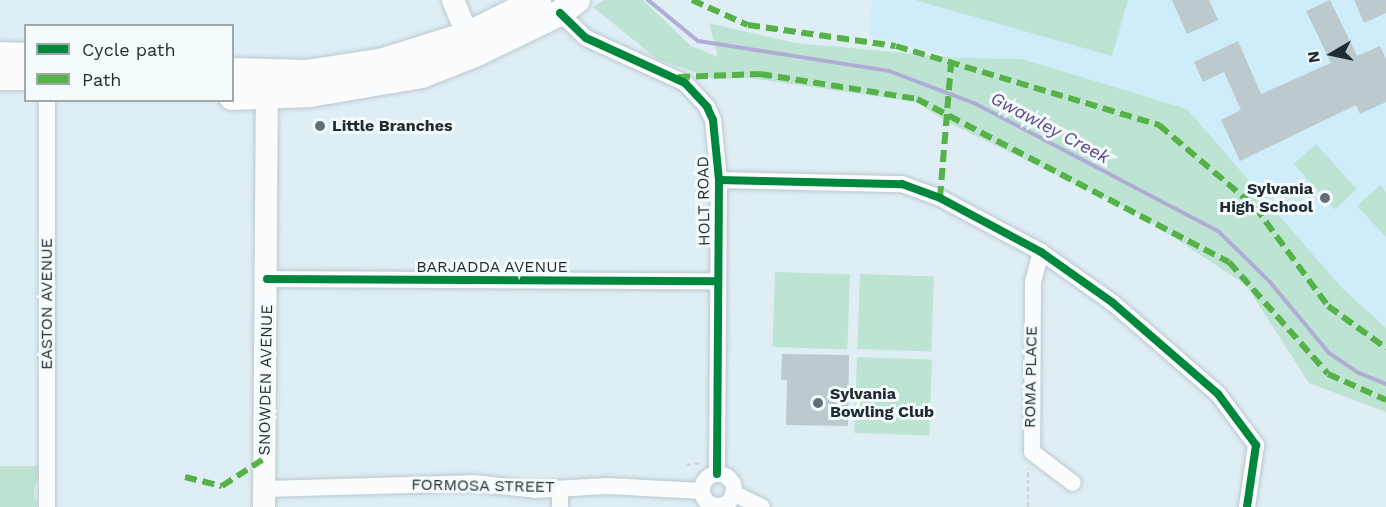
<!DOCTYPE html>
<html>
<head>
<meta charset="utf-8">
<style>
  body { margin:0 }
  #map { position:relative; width:1386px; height:507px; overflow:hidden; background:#dfeef5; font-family:"Work Sans",sans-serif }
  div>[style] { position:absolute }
  .built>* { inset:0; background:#ceecf9 }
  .green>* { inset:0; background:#bde4d3; transform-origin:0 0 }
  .stream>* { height:4px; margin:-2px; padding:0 2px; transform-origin:2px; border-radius:2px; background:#b1acd6 }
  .building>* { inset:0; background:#bccacd }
  .path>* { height:2px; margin-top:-1px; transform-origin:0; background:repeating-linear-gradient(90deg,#cfd3d5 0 4.5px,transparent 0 7.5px) }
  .roads { filter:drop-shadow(0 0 2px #bbc8ce) drop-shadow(0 0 2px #bbc8ce) }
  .street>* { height:16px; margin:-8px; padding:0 8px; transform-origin:8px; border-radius:8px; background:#fafcfe }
  .street>.ring { margin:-8px; padding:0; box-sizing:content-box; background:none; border:16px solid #fafcfe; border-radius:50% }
  .secondary>* { height:22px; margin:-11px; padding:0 11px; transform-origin:11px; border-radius:11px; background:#fafcfe }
  .primary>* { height:26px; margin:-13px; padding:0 13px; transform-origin:13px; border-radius:13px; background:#fafcfe }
  .quiet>* { height:6px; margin-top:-3px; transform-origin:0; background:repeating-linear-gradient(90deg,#55b246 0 12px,transparent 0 18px) }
  .cycleway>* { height:8px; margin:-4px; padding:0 4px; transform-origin:4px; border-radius:4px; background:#00873e }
  .dots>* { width:16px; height:16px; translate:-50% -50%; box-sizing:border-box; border:3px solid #f4fbfd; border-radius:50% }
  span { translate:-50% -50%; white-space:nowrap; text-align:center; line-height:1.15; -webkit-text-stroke:6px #f4fbfd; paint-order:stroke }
  .poi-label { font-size:16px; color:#1f2c31; font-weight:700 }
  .left { translate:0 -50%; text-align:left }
  .right { translate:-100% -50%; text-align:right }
  .street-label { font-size:16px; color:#1f2c31 }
  .water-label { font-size:18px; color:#5d4790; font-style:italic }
  .legend { position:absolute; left:24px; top:24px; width:210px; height:78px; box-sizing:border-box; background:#f4fbfd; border:2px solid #9fa8ab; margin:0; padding:8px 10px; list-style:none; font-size:18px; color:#1f2c31 }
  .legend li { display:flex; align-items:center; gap:12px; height:30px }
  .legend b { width:30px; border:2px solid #9fa8ab }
  .north { position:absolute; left:1302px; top:24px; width:60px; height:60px; -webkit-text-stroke:4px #f4fbfd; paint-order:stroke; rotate:261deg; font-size:16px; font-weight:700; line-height:24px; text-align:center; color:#1f2c31 }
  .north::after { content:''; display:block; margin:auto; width:21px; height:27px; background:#1f2c31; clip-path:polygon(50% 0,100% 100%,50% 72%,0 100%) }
</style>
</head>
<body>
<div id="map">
  <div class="built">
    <i style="clip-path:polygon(872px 0,1386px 0,1386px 328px,1341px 287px,1022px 59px,959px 58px,869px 35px)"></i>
  </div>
  <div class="green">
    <i style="clip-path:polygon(604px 0,643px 0,691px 46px,718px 57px,709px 23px,796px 43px,959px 58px,1022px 59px,1187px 109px,1341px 287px,1386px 328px,1386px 412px,1309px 383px,1246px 285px,1138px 214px,949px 123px,916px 102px,750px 78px,714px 79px,657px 59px,593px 7px)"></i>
    <i style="clip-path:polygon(915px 0,1128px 0,1112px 56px)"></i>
    <i style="left:1316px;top:144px;width:61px;height:30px;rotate:48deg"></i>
    <i style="clip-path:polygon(1380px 185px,1386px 192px,1386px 237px,1357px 206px)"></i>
    <i style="left:775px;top:272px;width:75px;height:75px;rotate:2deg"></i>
    <i style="left:860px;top:274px;width:74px;height:75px;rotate:2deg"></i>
    <i style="left:857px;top:357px;width:75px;height:76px;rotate:2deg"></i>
    <i style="clip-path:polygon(0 466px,39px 466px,34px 493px,37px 507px,0 507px)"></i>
  </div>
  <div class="stream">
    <i style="left:648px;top:0;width:65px;rotate:39.4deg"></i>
    <i style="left:698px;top:41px;width:193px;rotate:8.9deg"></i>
    <i style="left:889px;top:71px;width:91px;rotate:20.6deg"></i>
    <i style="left:974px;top:103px;width:276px;rotate:27.7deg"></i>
    <i style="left:1218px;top:231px;width:73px;rotate:44.4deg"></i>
    <i style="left:1270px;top:282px;width:92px;rotate:50.3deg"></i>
    <i style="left:1329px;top:353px;width:36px;rotate:34deg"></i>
    <i style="left:1359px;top:373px;width:29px;rotate:22deg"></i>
  </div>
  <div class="building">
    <i style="clip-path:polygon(1172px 0,1209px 0,1218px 20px,1187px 34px)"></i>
    <i style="clip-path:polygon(1330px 0,1357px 56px,1380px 46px,1386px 59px,1386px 102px,1360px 114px,1356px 105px,1240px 161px,1221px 120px,1241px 110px,1224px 72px,1203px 82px,1194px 62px,1238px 41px,1261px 94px,1331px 63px,1306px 11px)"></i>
    <i style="clip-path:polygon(1354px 0,1386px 0,1386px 13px,1364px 23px)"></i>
    <i style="clip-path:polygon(782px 354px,849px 355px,848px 426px,786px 425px,787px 380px,781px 380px)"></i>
  </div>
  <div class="path">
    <i style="left:687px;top:465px;width:14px;rotate:-8deg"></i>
    <i style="left:0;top:471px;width:31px"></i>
    <i style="left:1028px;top:507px;width:39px;rotate:-90deg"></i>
  </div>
  <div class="roads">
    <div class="street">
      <i style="left:560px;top:13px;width:36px;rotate:44deg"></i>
      <i style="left:586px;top:38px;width:109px;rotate:24.4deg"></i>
      <i style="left:685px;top:83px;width:33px;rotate:47deg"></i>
      <i style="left:707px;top:107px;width:14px;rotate:65deg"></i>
      <i style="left:713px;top:120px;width:60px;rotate:84.3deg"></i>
      <i style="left:719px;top:180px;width:294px;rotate:90.4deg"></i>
      <i style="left:719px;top:180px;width:183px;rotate:1.3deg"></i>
      <i style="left:902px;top:184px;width:40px;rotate:20.2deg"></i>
      <i style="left:940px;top:198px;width:115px;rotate:28.1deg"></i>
      <i style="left:1041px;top:252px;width:88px;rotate:35.3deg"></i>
      <i style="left:1113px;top:303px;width:139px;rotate:40.9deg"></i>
      <i style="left:1218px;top:394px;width:64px;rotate:53.3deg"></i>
      <i style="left:1256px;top:445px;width:63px;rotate:98.3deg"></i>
      <i style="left:1041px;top:252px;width:31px;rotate:105deg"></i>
      <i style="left:1033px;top:282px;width:170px;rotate:90.3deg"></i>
      <i style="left:1032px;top:452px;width:51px;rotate:37.1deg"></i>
      <i style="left:267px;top:279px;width:451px;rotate:0.3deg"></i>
      <i class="ring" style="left:702px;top:474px;width:16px;height:16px"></i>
      <i style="left:264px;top:489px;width:209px;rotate:-1.6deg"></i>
      <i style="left:473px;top:483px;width:62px;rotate:6.4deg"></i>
      <i style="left:535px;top:490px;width:73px;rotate:-3.1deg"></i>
      <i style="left:608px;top:486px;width:93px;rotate:3.1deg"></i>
      <i style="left:733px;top:493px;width:32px;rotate:26deg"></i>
      <i style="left:47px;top:507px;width:407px;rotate:-90deg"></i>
      <i style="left:560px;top:507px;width:18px;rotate:-90deg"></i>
    </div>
    <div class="secondary">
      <i style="left:453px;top:0;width:55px;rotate:67.6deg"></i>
      <i style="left:264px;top:507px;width:429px;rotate:-89.6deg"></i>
    </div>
    <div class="primary">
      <i style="left:0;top:55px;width:26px;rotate:2deg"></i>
      <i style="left:232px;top:71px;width:74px;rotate:1.5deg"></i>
      <i style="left:306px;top:73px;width:79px;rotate:-8.7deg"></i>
      <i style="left:384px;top:61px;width:89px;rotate:-17.6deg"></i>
      <i style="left:469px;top:34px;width:77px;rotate:-26.2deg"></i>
      <i style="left:0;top:77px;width:26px"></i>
      <i style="left:232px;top:97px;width:78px;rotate:-2.2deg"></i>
      <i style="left:310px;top:94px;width:114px;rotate:-9.6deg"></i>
      <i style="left:422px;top:75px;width:57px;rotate:-21.6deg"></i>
      <i style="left:475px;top:54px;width:94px;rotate:-25.8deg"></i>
      <i style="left:560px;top:13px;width:21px;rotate:-37deg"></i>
    </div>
  </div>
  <div class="quiet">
    <i style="left:692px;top:0;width:61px;rotate:24.1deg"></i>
    <i style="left:748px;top:25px;width:149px;rotate:8.1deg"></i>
    <i style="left:896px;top:46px;width:275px;rotate:16.7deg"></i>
    <i style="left:1159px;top:125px;width:126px;rotate:40.5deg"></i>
    <i style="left:1255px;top:207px;width:123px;rotate:53.6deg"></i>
    <i style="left:1328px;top:306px;width:72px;rotate:35.9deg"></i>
    <i style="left:678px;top:77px;width:82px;rotate:-2.1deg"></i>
    <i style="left:760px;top:74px;width:159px;rotate:9deg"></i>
    <i style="left:917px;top:99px;width:352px;rotate:27.6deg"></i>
    <i style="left:1229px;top:262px;width:149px;rotate:48.5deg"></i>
    <i style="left:1328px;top:374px;width:64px;rotate:24.1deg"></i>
    <i style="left:940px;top:198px;width:134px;rotate:-85.3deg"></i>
    <i style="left:185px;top:477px;width:38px;rotate:14deg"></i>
    <i style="left:222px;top:486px;width:51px;rotate:-33.1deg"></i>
  </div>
  <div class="cycleway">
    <i style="left:560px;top:13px;width:36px;rotate:44deg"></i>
    <i style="left:586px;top:38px;width:109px;rotate:24.4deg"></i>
    <i style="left:685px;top:83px;width:33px;rotate:47deg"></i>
    <i style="left:707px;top:107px;width:14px;rotate:65deg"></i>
    <i style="left:713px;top:120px;width:60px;rotate:84.3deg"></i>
    <i style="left:719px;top:180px;width:294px;rotate:90.4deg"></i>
    <i style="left:719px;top:180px;width:183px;rotate:1.3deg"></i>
    <i style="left:902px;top:184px;width:40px;rotate:20.2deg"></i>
    <i style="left:940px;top:198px;width:115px;rotate:28.1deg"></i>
    <i style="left:1041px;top:252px;width:88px;rotate:35.3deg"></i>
    <i style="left:1113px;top:303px;width:139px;rotate:40.9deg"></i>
    <i style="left:1218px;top:394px;width:64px;rotate:53.3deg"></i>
    <i style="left:1256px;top:445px;width:63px;rotate:98.3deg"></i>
    <i style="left:267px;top:279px;width:451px;rotate:0.3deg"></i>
  </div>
  <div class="dots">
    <i style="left:320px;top:126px;background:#627076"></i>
    <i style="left:1325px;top:198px;background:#627076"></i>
    <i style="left:818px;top:403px;background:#627076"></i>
  </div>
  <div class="poi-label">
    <span class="left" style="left:332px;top:126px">Little Branches</span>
    <span class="right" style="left:1313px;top:198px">Sylvania<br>High School</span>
    <span class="left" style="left:830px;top:403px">Sylvania<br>Bowling Club</span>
  </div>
  <div class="street-label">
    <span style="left:704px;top:201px;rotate:-91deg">HOLT ROAD</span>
    <span style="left:492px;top:267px">BARJADDA AVENUE</span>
    <span style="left:47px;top:304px;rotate:-90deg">EASTON AVENUE</span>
    <span style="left:1031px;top:377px;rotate:-89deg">ROMA PLACE</span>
    <span style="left:266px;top:380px;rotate:-89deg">SNOWDEN AVENUE</span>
    <span style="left:483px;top:486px;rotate:1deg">FORMOSA STREET</span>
  </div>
  <div class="water-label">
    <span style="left:1050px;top:128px;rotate:28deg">Gwawley Creek</span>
  </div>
  <ul class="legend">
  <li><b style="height:8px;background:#00873e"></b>Cycle path</li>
  <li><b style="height:8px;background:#55b246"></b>Path</li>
  </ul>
  <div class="north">N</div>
</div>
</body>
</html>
